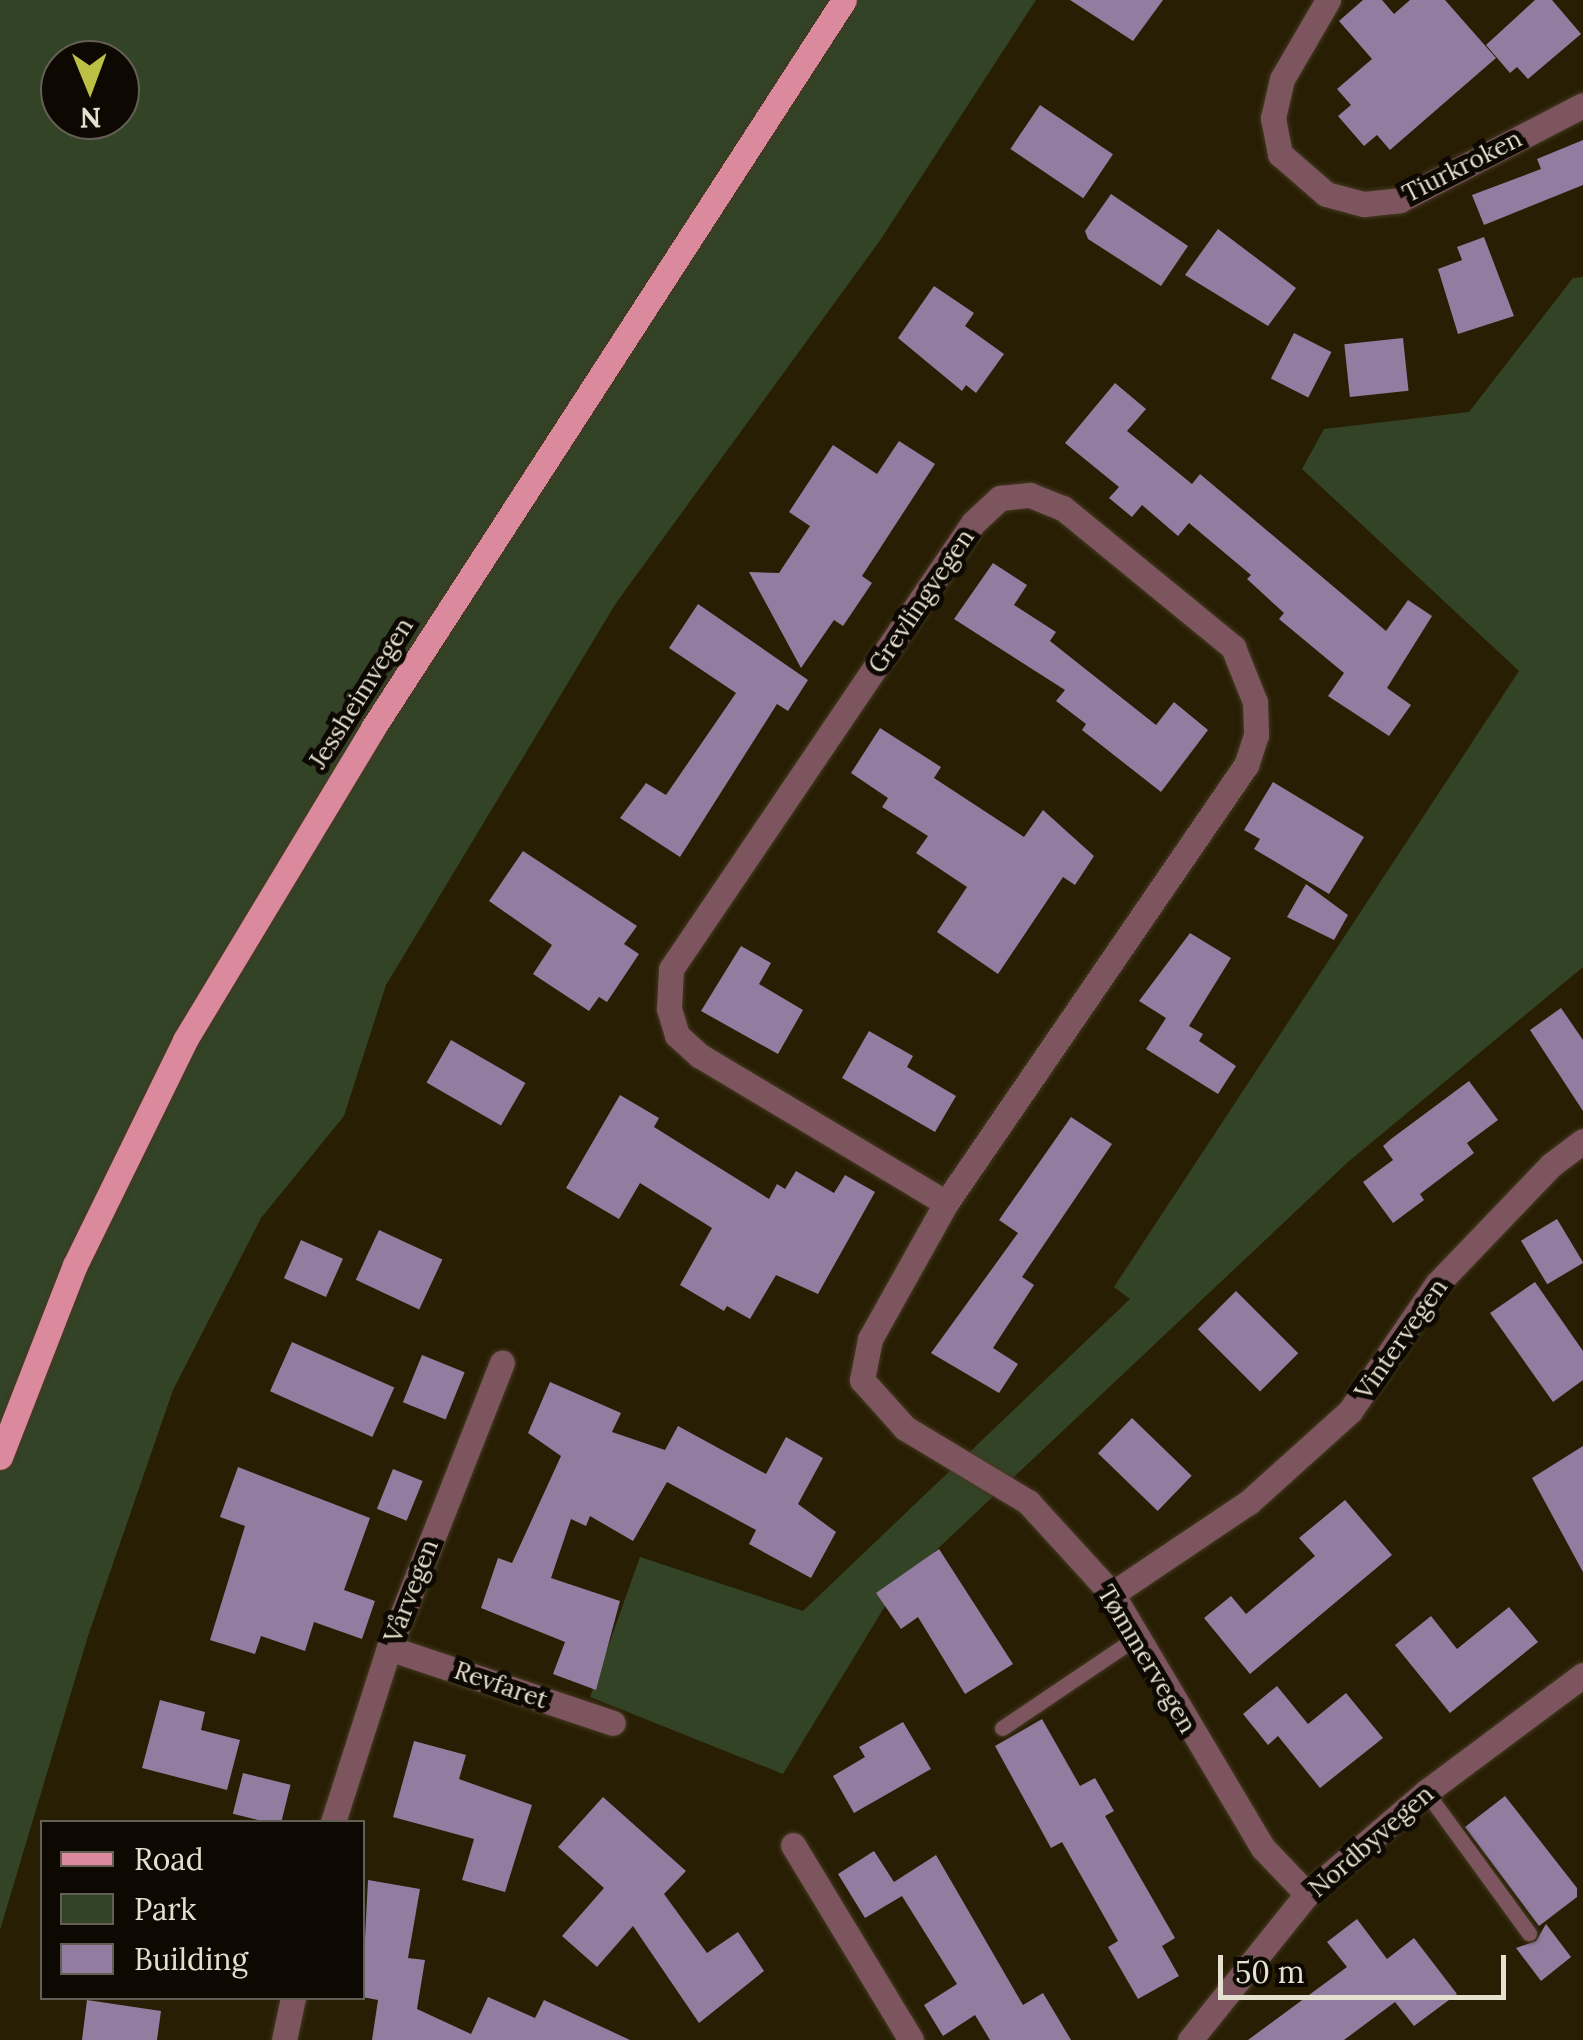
<!DOCTYPE html>
<html>
<head>
<meta charset="utf-8">
<style>
  body { margin:0 }
  #map { position:relative; width:1583px; height:2040px; overflow:hidden; background:#281e04; font-family:Lora,serif }
  div>[style] { position:absolute }
  .green>* { inset:0; background:#334326 }
  .building>* { inset:0; background:#927da1; transform-origin:0 0 }
  .roads { filter:drop-shadow(0 0 2px #433921) drop-shadow(0 0 2px #433921) }
  .service>* { height:15px; margin:-7.5px; padding:0 7.5px; transform-origin:7.5px; border-radius:7.5px; background:#7c555e }
  .minor>* { height:25px; margin:-12.5px; padding:0 12.5px; transform-origin:12.5px; border-radius:12.5px; background:#7c555e }
  .primary>* { height:25px; margin:-12.5px; padding:0 12.5px; transform-origin:12.5px; border-radius:12.5px; background:#da8a9c }
  span { translate:-50% -50%; white-space:nowrap; text-align:center; line-height:1.15; -webkit-text-stroke:10px #0d0902; paint-order:stroke }
  .street-label { font-size:25px; color:#e6e0d0 }
  .legend { position:absolute; left:40px; top:1820px; width:325px; height:180px; box-sizing:border-box; background:#0d0902; border:2px solid #645f54; margin:0; padding:12px 18px; list-style:none; font-size:30px; color:#e6e0d0 }
  .legend li { display:flex; align-items:center; gap:20px; height:50px }
  .legend b { width:50px; border:2px solid #645f54 }
  .north { position:absolute; left:40px; top:40px; width:100px; height:100px; box-sizing:border-box; background:#0d0902; border:2px solid #645f54; border-radius:50%; rotate:179deg; font-size:28px; font-weight:700; line-height:40px; text-align:center; color:#e6e0d0 }
  .north::after { content:''; display:block; margin:auto; width:35px; height:45px; background:#bcc044; clip-path:polygon(50% 0,100% 100%,50% 72%,0 100%) }
  .scale { position:absolute; left:1218px; top:1955px; width:288px; height:45px; box-sizing:border-box; border:5px solid #e6e0d0; border-top:0; padding-left:12px; font-size:30px; line-height:35px; white-space:nowrap; color:#e6e0d0; -webkit-text-stroke:8px #0d0902; paint-order:stroke }
</style>
</head>
<body>
<div id="map">
  <div class="green">
    <i style="clip-path:polygon(evenodd,0 0,1036px 0,881px 239px,616px 603px,386px 985px,344px 1116px,261px 1218px,173px 1390px,88px 1636px,0 1930px,0 0,60px 60px,120px 60px,120px 120px,60px 120px,60px 60px)"></i>
    <i style="clip-path:polygon(1583px 277px,1583px 967px,1348px 1162px,896px 1588px,783px 1774px,590px 1697px,640px 1557px,803px 1611px,1130px 1299px,1114px 1287px,1519px 671px,1302px 469px,1324px 429px,1469px 412px,1573px 278px)"></i>
  </div>
  <div class="building">
    <i style="clip-path:polygon(1070px 0,1163px 0,1133px 41px)"></i>
    <i style="clip-path:polygon(1363px 0,1382px 0,1394px 14px,1410px 0,1445px 0,1496px 58px,1390px 150px,1377px 135px,1364px 146px,1338px 116px,1351px 105px,1337px 89px,1372px 59px,1339px 21px)"></i>
    <i style="clip-path:polygon(1535px 0,1552px 0,1581px 34px,1528px 79px,1517px 67px,1510px 73px,1486px 45px)"></i>
    <i style="left:1040px;top:105px;width:88px;height:53px;rotate:34deg"></i>
    <i style="clip-path:polygon(1583px 140px,1583px 185px,1484px 225px,1472px 195px,1541px 169px,1537px 159px)"></i>
    <i style="clip-path:polygon(1111px 194px,1188px 246px,1161px 286px,1088px 239px,1085px 231px)"></i>
    <i style="clip-path:polygon(1218px 229px,1296px 288px,1268px 326px,1185px 275px)"></i>
    <i style="clip-path:polygon(1484px 237px,1514px 316px,1458px 334px,1438px 269px,1462px 260px,1457px 247px)"></i>
    <i style="clip-path:polygon(934px 286px,974px 313px,965px 326px,1004px 354px,976px 393px,966px 385px,962px 391px,898px 338px)"></i>
    <i style="left:1294px;top:333px;width:42px;height:51px;rotate:27deg"></i>
    <i style="left:1403px;top:338px;width:53px;height:59px;rotate:84deg"></i>
    <i style="clip-path:polygon(1115px 383px,1146px 409px,1127px 431px,1192px 484px,1200px 474px,1386px 631px,1408px 600px,1432px 616px,1387px 688px,1411px 705px,1389px 736px,1328px 696px,1344px 673px,1279px 619px,1284px 613px,1247px 579px,1251px 575px,1189px 523px,1178px 536px,1142px 505px,1132px 517px,1109px 498px,1119px 487px,1065px 443px)"></i>
    <i style="clip-path:polygon(899px 441px,935px 464px,862px 576px,872px 583px,843px 626px,834px 620px,801px 668px,749px 572px,779px 573px,810px 526px,789px 512px,833px 445px,877px 474px)"></i>
    <i style="clip-path:polygon(993px 563px,1027px 585px,1014px 605px,1056px 632px,1050px 641px,1156px 725px,1174px 702px,1208px 730px,1161px 792px,1082px 730px,1086px 724px,1056px 701px,1065px 690px,954px 619px)"></i>
    <i style="clip-path:polygon(698px 604px,808px 680px,788px 711px,777px 704px,680px 857px,620px 818px,646px 783px,666px 795px,736px 693px,669px 648px)"></i>
    <i style="clip-path:polygon(880px 728px,941px 767px,934px 778px,1024px 837px,1043px 810px,1094px 856px,1075px 885px,1063px 877px,998px 974px,937px 932px,967px 887px,916px 853px,928px 836px,882px 807px,888px 798px,851px 773px)"></i>
    <i style="clip-path:polygon(1273px 782px,1364px 837px,1329px 894px,1254px 849px,1260px 839px,1244px 830px)"></i>
    <i style="clip-path:polygon(523px 851px,637px 926px,624px 944px,639px 954px,607px 1002px,599px 997px,589px 1011px,533px 974px,552px 945px,489px 901px)"></i>
    <i style="clip-path:polygon(1306px 884px,1348px 915px,1334px 940px,1287px 917px)"></i>
    <i style="clip-path:polygon(1190px 933px,1231px 958px,1189px 1026px,1203px 1034px,1199px 1041px,1236px 1066px,1218px 1094px,1146px 1049px,1166px 1018px,1139px 1001px)"></i>
    <i style="clip-path:polygon(741px 946px,771px 963px,759px 984px,803px 1010px,778px 1054px,701px 1011px)"></i>
    <i style="clip-path:polygon(1561px 1008px,1583px 1040px,1583px 1111px,1530px 1030px)"></i>
    <i style="clip-path:polygon(869px 1031px,913px 1056px,907px 1067px,956px 1096px,935px 1132px,842px 1078px)"></i>
    <i style="left:451px;top:1040px;width:86px;height:49px;rotate:30deg"></i>
    <i style="clip-path:polygon(1469px 1081px,1498px 1120px,1467px 1143px,1474px 1153px,1420px 1194px,1424px 1200px,1393px 1223px,1363px 1182px,1393px 1160px,1383px 1146px,1391px 1139px)"></i>
    <i style="clip-path:polygon(620px 1095px,659px 1118px,654px 1127px,769px 1199px,777px 1184px,785px 1189px,796px 1171px,834px 1193px,845px 1175px,875px 1192px,818px 1294px,776px 1275px,750px 1319px,727px 1306px,724px 1311px,680px 1285px,712px 1228px,640px 1183px,619px 1219px,566px 1188px)"></i>
    <i style="clip-path:polygon(1071px 1117px,1112px 1144px,1022px 1277px,1034px 1285px,993px 1348px,1018px 1364px,999px 1393px,931px 1353px,1018px 1233px,999px 1220px)"></i>
    <i style="left:1557px;top:1219px;width:51px;height:42px;rotate:59deg"></i>
    <i style="left:379px;top:1230px;width:70px;height:55px;rotate:25deg"></i>
    <i style="left:301px;top:1240px;width:46px;height:42px;rotate:24deg"></i>
    <i style="clip-path:polygon(1535px 1282px,1583px 1351px,1583px 1380px,1553px 1402px,1490px 1313px)"></i>
    <i style="left:1236px;top:1291px;width:88px;height:54px;rotate:45deg"></i>
    <i style="left:292px;top:1342px;width:112px;height:54px;rotate:24deg"></i>
    <i style="left:422px;top:1355px;width:46px;height:51px;rotate:22deg"></i>
    <i style="clip-path:polygon(550px 1382px,621px 1413px,612px 1432px,665px 1450px,678px 1426px,766px 1474px,786px 1437px,823px 1458px,798px 1504px,836px 1532px,811px 1578px,749px 1544px,756px 1530px,667px 1482px,633px 1541px,590px 1516px,586px 1526px,571px 1519px,551px 1578px,620px 1601px,596px 1690px,553px 1674px,565px 1642px,481px 1608px,498px 1558px,512px 1563px,561px 1456px,528px 1433px)"></i>
    <i style="left:1132px;top:1418px;width:83px;height:49px;rotate:44deg"></i>
    <i style="clip-path:polygon(1583px 1446px,1583px 1572px,1532px 1478px)"></i>
    <i style="clip-path:polygon(238px 1467px,370px 1518px,344px 1590px,375px 1601px,362px 1639px,314px 1622px,305px 1651px,261px 1636px,255px 1654px,210px 1640px,245px 1526px,220px 1517px)"></i>
    <i style="left:393px;top:1469px;width:32px;height:43px;rotate:22deg"></i>
    <i style="clip-path:polygon(1345px 1500px,1392px 1555px,1250px 1674px,1204px 1618px,1231px 1596px,1246px 1614px,1315px 1556px,1299px 1538px)"></i>
    <i style="clip-path:polygon(939px 1549px,1013px 1664px,965px 1694px,918px 1617px,901px 1629px,876px 1593px)"></i>
    <i style="clip-path:polygon(1509px 1607px,1538px 1642px,1450px 1713px,1395px 1645px,1431px 1616px,1457px 1649px)"></i>
    <i style="clip-path:polygon(1277px 1686px,1308px 1724px,1346px 1693px,1383px 1738px,1320px 1788px,1278px 1736px,1268px 1745px,1243px 1714px)"></i>
    <i style="clip-path:polygon(160px 1700px,205px 1712px,201px 1730px,240px 1740px,227px 1790px,142px 1768px)"></i>
    <i style="clip-path:polygon(1042px 1719px,1080px 1786px,1095px 1778px,1114px 1811px,1105px 1816px,1175px 1938px,1162px 1946px,1179px 1976px,1138px 1999px,1108px 1947px,1118px 1941px,1062px 1842px,1051px 1848px,995px 1746px)"></i>
    <i style="clip-path:polygon(903px 1722px,931px 1769px,854px 1813px,833px 1776px,865px 1757px,859px 1747px)"></i>
    <i style="clip-path:polygon(414px 1741px,466px 1755px,459px 1779px,532px 1805px,505px 1892px,462px 1880px,474px 1839px,393px 1817px)"></i>
    <i style="left:243px;top:1773px;width:49px;height:42px;rotate:14deg"></i>
    <i style="clip-path:polygon(1505px 1796px,1577px 1888px,1577px 1897px,1539px 1926px,1465px 1827px)"></i>
    <i style="clip-path:polygon(603px 1797px,686px 1871px,664px 1894px,707px 1953px,738px 1932px,764px 1971px,699px 2023px,633px 1926px,597px 1967px,562px 1936px,604px 1888px,558px 1847px)"></i>
    <i style="clip-path:polygon(874px 1851px,894px 1882px,936px 1855px,1023px 2005px,1043px 1993px,1071px 2040px,990px 2040px,975px 2015px,943px 2036px,924px 2005px,957px 1984px,902px 1896px,865px 1918px,838px 1874px)"></i>
    <i style="clip-path:polygon(368px 1880px,420px 1889px,408px 1958px,425px 1960px,417px 2009px,471px 2034px,488px 1997px,535px 2018px,544px 2000px,630px 2040px,372px 2040px,378px 2000px,362px 1997px)"></i>
    <i style="clip-path:polygon(1357px 1919px,1387px 1959px,1414px 1938px,1457px 1994px,1414px 2026px,1395px 2002px,1344px 2040px,1248px 2040px,1347px 1967px,1327px 1942px)"></i>
    <i style="clip-path:polygon(1546px 1924px,1571px 1957px,1541px 1981px,1516px 1948px,1536px 1941px)"></i>
    <i style="clip-path:polygon(87px 2000px,161px 2011px,157px 2040px,82px 2040px)"></i>
  </div>
  <div class="roads">
    <div class="service">
      <i style="left:1002px;top:1728px;width:163px;rotate:-34deg"></i>
      <i style="left:1426px;top:1792px;width:175px;rotate:53.9deg"></i>
    </div>
    <div class="minor">
      <i style="left:1328px;top:0;width:91px;rotate:120.2deg"></i>
      <i style="left:1282px;top:79px;width:40px;rotate:103deg"></i>
      <i style="left:1273px;top:118px;width:37px;rotate:79deg"></i>
      <i style="left:1280px;top:154px;width:61px;rotate:41deg"></i>
      <i style="left:1326px;top:194px;width:39px;rotate:15deg"></i>
      <i style="left:1364px;top:204px;width:36px;rotate:-6deg"></i>
      <i style="left:1400px;top:200px;width:206px;rotate:-27.4deg"></i>
      <i style="left:946px;top:1203px;width:287px;rotate:-149.1deg"></i>
      <i style="left:700px;top:1056px;width:31px;rotate:-138deg"></i>
      <i style="left:677px;top:1035px;width:28px;rotate:-107deg"></i>
      <i style="left:669px;top:1008px;width:39px;rotate:-87deg"></i>
      <i style="left:671px;top:969px;width:539px;rotate:-55.9deg"></i>
      <i style="left:973px;top:523px;width:37px;rotate:-43deg"></i>
      <i style="left:1000px;top:498px;width:30px;rotate:-6deg"></i>
      <i style="left:1030px;top:495px;width:35px;rotate:22deg"></i>
      <i style="left:1063px;top:508px;width:220px;rotate:39.3deg"></i>
      <i style="left:1233px;top:647px;width:59px;rotate:68.2deg"></i>
      <i style="left:1255px;top:702px;width:33px;rotate:88deg"></i>
      <i style="left:1256px;top:735px;width:32px;rotate:108deg"></i>
      <i style="left:1246px;top:765px;width:531px;rotate:124.41deg"></i>
      <i style="left:946px;top:1203px;width:156px;rotate:119.2deg"></i>
      <i style="left:870px;top:1339px;width:42px;rotate:101deg"></i>
      <i style="left:862px;top:1380px;width:64px;rotate:48.1deg"></i>
      <i style="left:905px;top:1428px;width:144px;rotate:31deg"></i>
      <i style="left:1028px;top:1502px;width:125px;rotate:47.6deg"></i>
      <i style="left:1112px;top:1594px;width:295px;rotate:59.3deg"></i>
      <i style="left:1263px;top:1848px;width:64px;rotate:46.3deg"></i>
      <i style="left:1112px;top:1594px;width:165px;rotate:-33.9deg"></i>
      <i style="left:1249px;top:1502px;width:136px;rotate:-42deg"></i>
      <i style="left:1350px;top:1411px;width:154px;rotate:-55.6deg"></i>
      <i style="left:1437px;top:1284px;width:165px;rotate:-46.2deg"></i>
      <i style="left:1551px;top:1165px;width:40px;rotate:-37deg"></i>
      <i style="left:389px;top:1648px;width:236px;rotate:18.5deg"></i>
      <i style="left:333px;top:1822px;width:183px;rotate:-72.2deg"></i>
      <i style="left:389px;top:1648px;width:307px;rotate:-68.4deg"></i>
      <i style="left:793px;top:1845px;width:228px;rotate:58.8deg"></i>
      <i style="left:284px;top:2040px;width:43px;rotate:-77.9deg"></i>
      <i style="left:1190px;top:2040px;width:187px;rotate:-51.3deg"></i>
      <i style="left:1307px;top:1894px;width:157px;rotate:-40.6deg"></i>
      <i style="left:1426px;top:1792px;width:196px;rotate:-36.7deg"></i>
    </div>
    <div class="primary">
      <i style="left:0;top:1457px;width:206px;rotate:-68.7deg"></i>
      <i style="left:75px;top:1265px;width:250px;rotate:-63.9deg"></i>
      <i style="left:185px;top:1040px;width:364px;rotate:-58.9deg"></i>
      <i style="left:373px;top:728px;width:867px;rotate:-57.1deg"></i>
    </div>
  </div>
  <div class="street-label">
    <span style="left:1462px;top:166px;rotate:-27deg">Tiurkroken</span>
    <span style="left:921px;top:601px;rotate:-56deg">Grevlingvegen</span>
    <span style="left:361px;top:693px;rotate:-58deg">Jessheimvegen</span>
    <span style="left:1401px;top:1339px;rotate:-55deg">Vintervegen</span>
    <span style="left:411px;top:1591px;rotate:-69deg">Vårvegen</span>
    <span style="left:1147px;top:1659px;rotate:59deg">Tømmervegen</span>
    <span style="left:501px;top:1685px;rotate:19deg">Revfaret</span>
    <span style="left:1371px;top:1841px;rotate:-41deg">Nordbyvegen</span>
  </div>
  <ul class="legend">
  <li><b style="height:12px;background:#da8a9c"></b>Road</li>
  <li><b style="height:28px;background:#334326"></b>Park</li>
  <li><b style="height:28px;background:#927da1"></b>Building</li>
  </ul>
  <div class="north">N</div>
  <div class="scale">50 m</div>
</div>
</body>
</html>
